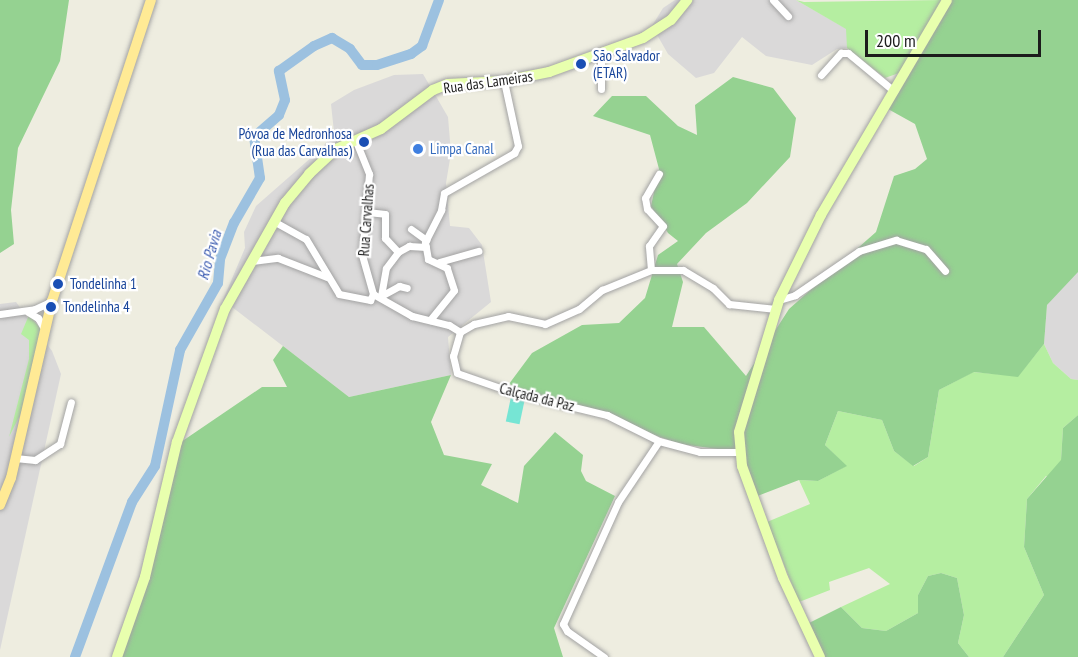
<!DOCTYPE html>
<html>
<head>
<meta charset="utf-8">
<style>
  body { margin:0 }
  #map { position:relative; width:1078px; height:657px; overflow:hidden; background:#eeede0; font-family:"PT Sans Narrow",sans-serif }
  div>[style] { position:absolute }
  .residential>* { inset:0; background:#dad9d9 }
  .grass>* { inset:0; background:#b5eea1 }
  .forest>* { inset:0; background:#95d291 }
  .pitch>* { inset:0; background:#76e5d4; transform-origin:0 0 }
  .river>* { height:10px; margin:-5px; padding:0 5px; transform-origin:5px; border-radius:5px; background:#9cc1e0 }
  .roads { filter:drop-shadow(0 0 2px #a3a3a3) drop-shadow(0 0 2px #a3a3a3) }
  .street>* { height:7px; margin:-3.5px; padding:0 3.5px; transform-origin:3.5px; border-radius:3.5px; background:#fff }
  .secondary>* { height:10px; margin:-5px; padding:0 5px; transform-origin:5px; border-radius:5px; background:#e8ffae }
  .primary>* { height:10px; margin:-5px; padding:0 5px; transform-origin:5px; border-radius:5px; background:#ffea95 }
  .dots>* { width:16px; height:16px; translate:-50% -50%; box-sizing:border-box; border:3px solid #fff; border-radius:50% }
  span { translate:-50% -50%; white-space:nowrap; text-align:center; line-height:1.15; -webkit-text-stroke:4.5px #fff; paint-order:stroke }
  .transit-label { font-size:15px; color:#164399 }
  .left { translate:0 -50%; text-align:left }
  .right { translate:-100% -50%; text-align:right }
  .street-label { font-size:15px; color:#1c1c1c }
  .shop-label { font-size:15px; color:#366cbe }
  .water-label { font-size:16px; color:#4160b3; font-style:italic }
  .scale { position:absolute; left:865px; top:30px; width:176px; height:27px; box-sizing:border-box; border:3px solid #1c1c1c; border-top:0; padding-left:8px; font-size:18px; line-height:21px; white-space:nowrap; color:#1c1c1c; -webkit-text-stroke:4px #fff; paint-order:stroke }
</style>
</head>
<body>
<div id="map">
  <div class="residential">
    <i style="clip-path:polygon(675px 0,796px 0,847px 29px,847px 48px,837px 49px,812px 65px,766px 56px,742px 37px,714px 73px,696px 78px,668px 54px,652px 26px,663px 8px)"></i>
    <i style="clip-path:polygon(423px 74px,448px 117px,451px 153px,446px 183px,450px 226px,469px 228px,482px 245px,491px 302px,448px 337px,451px 375px,349px 397px,223px 300px,245px 248px,244px 232px,256px 206px,321px 149px,334px 132px,331px 104px,354px 90px,394px 75px)"></i>
    <i style="clip-path:polygon(1074px 272px,1078px 272px,1078px 380px,1071px 379px,1053px 363px,1044px 344px,1047px 305px)"></i>
    <i style="clip-path:polygon(16px 302px,52px 351px,61px 374px,0 650px,0 304px)"></i>
  </div>
  <div class="grass">
    <i style="clip-path:polygon(796px 0,804px 2px,943px 0,899px 73px,885px 78px,847px 48px,846px 29px)"></i>
    <i style="clip-path:polygon(29px 315px,41px 329px,23px 409px,9px 437px,29px 359px,29px 340px,21px 334px)"></i>
    <i style="clip-path:polygon(1044px 344px,1053px 363px,1071px 379px,1078px 380px,1078px 415px,1063px 428px,1061px 460px,1078px 486px,1046px 476px,1027px 499px,1024px 547px,1044px 595px,1003px 657px,969px 657px,958px 643px,964px 615px,957px 578px,941px 573px,928px 576px,918px 595px,918px 613px,886px 631px,862px 628px,841px 607px,890px 584px,869px 568px,829px 582px,830px 590px,799px 602px,767px 522px,810px 504px,799px 480px,818px 481px,846px 466px,825px 445px,838px 411px,882px 420px,894px 451px,914px 466px,928px 457px,939px 390px,973px 372px,1018px 376px)"></i>
  </div>
  <div class="forest">
    <i style="clip-path:polygon(0 0,69px 0,60px 61px,18px 148px,11px 210px,14px 244px,0 253px)"></i>
    <i style="clip-path:polygon(943px 0,1078px 0,1078px 272px,1047px 305px,1044px 344px,1018px 377px,974px 372px,939px 390px,928px 457px,913px 466px,894px 451px,882px 420px,838px 411px,825px 445px,847px 466px,818px 481px,799px 480px,755px 497px,740px 452px,680px 444px,509px 384px,532px 353px,582px 325px,619px 323px,645px 298px,658px 255px,678px 241px,668px 233px,651px 206px,659px 169px,650px 135px,593px 116px,612px 96px,646px 96px,678px 126px,697px 135px,695px 105px,733px 77px,773px 88px,796px 118px,790px 157px,747px 203px,706px 233px,677px 264px,683px 282px,672px 327px,704px 327px,746px 376px,789px 309px,876px 232px,894px 176px,915px 169px,927px 159px,915px 124px,888px 109px)"></i>
    <i style="clip-path:polygon(283px 346px,349px 397px,451px 375px,431px 422px,444px 455px,492px 464px,481px 485px,518px 503px,524px 466px,555px 432px,583px 455px,581px 471px,586px 481px,615px 496px,554px 628px,563px 657px,122px 657px,181px 442px,262px 387px,287px 387px,273px 360px)"></i>
    <i style="clip-path:polygon(1078px 415px,1078px 657px,1003px 657px,1044px 595px,1024px 547px,1027px 499px,1061px 460px,1063px 428px)"></i>
    <i style="clip-path:polygon(941px 573px,957px 578px,964px 615px,958px 643px,969px 657px,825px 657px,809px 623px,841px 607px,862px 628px,886px 631px,918px 613px,918px 595px,928px 576px)"></i>
  </div>
  <div class="pitch">
    <i style="left:511px;top:397px;width:14px;height:25px;rotate:12deg"></i>
  </div>
  <div class="river">
    <i style="left:75px;top:657px;width:165px;rotate:-69.8deg"></i>
    <i style="left:132px;top:502px;width:43px;rotate:-57.4deg"></i>
    <i style="left:155px;top:466px;width:119px;rotate:-77.8deg"></i>
    <i style="left:180px;top:350px;width:77px;rotate:-60.4deg"></i>
    <i style="left:218px;top:283px;width:24px;rotate:-85deg"></i>
    <i style="left:220px;top:259px;width:39px;rotate:-69deg"></i>
    <i style="left:234px;top:223px;width:52px;rotate:-60deg"></i>
    <i style="left:260px;top:178px;width:41px;rotate:-98.3deg"></i>
    <i style="left:254px;top:137px;width:33px;rotate:-41deg"></i>
    <i style="left:279px;top:115px;width:16px;rotate:-68deg"></i>
    <i style="left:285px;top:100px;width:30px;rotate:-102deg"></i>
    <i style="left:279px;top:71px;width:43px;rotate:-35.5deg"></i>
    <i style="left:314px;top:46px;width:20px;rotate:-24deg"></i>
    <i style="left:332px;top:38px;width:21px;rotate:31deg"></i>
    <i style="left:350px;top:49px;width:20px;rotate:53deg"></i>
    <i style="left:362px;top:65px;width:15px"></i>
    <i style="left:377px;top:65px;width:36px;rotate:-18deg"></i>
    <i style="left:411px;top:54px;width:14px;rotate:-36deg"></i>
    <i style="left:422px;top:46px;width:49px;rotate:-69.7deg"></i>
  </div>
  <div class="roads">
    <div class="street">
      <i style="left:773px;top:0;width:22px;rotate:47deg"></i>
      <i style="left:821px;top:75px;width:30px;rotate:-48deg"></i>
      <i style="left:841px;top:53px;width:7px"></i>
      <i style="left:848px;top:53px;width:60px;rotate:39.6deg"></i>
      <i style="left:601px;top:89px;width:36px;rotate:-90deg"></i>
      <i style="left:355px;top:139px;width:38px;rotate:68deg"></i>
      <i style="left:369px;top:174px;width:81px;rotate:94.9deg"></i>
      <i style="left:362px;top:255px;width:41px;rotate:74.2deg"></i>
      <i style="left:373px;top:294px;width:45px;rotate:29.4deg"></i>
      <i style="left:412px;top:316px;width:38px;rotate:14deg"></i>
      <i style="left:449px;top:325px;width:13px;rotate:32deg"></i>
      <i style="left:460px;top:332px;width:25px;rotate:106deg"></i>
      <i style="left:453px;top:356px;width:17px;rotate:77deg"></i>
      <i style="left:457px;top:373px;width:58px;rotate:19.1deg"></i>
      <i style="left:512px;top:392px;width:98px;rotate:13.6deg"></i>
      <i style="left:607px;top:415px;width:58px;rotate:26.6deg"></i>
      <i style="left:659px;top:441px;width:42px;rotate:15deg"></i>
      <i style="left:700px;top:452px;width:40px"></i>
      <i style="left:367px;top:212px;width:18px;rotate:6deg"></i>
      <i style="left:385px;top:214px;width:24px;rotate:90deg"></i>
      <i style="left:385px;top:238px;width:19px;rotate:47deg"></i>
      <i style="left:275px;top:222px;width:35px;rotate:29deg"></i>
      <i style="left:306px;top:239px;width:64px;rotate:59deg"></i>
      <i style="left:339px;top:294px;width:32px;rotate:11deg"></i>
      <i style="left:370px;top:300px;width:7px;rotate:-63deg"></i>
      <i style="left:411px;top:229px;width:19px;rotate:36deg"></i>
      <i style="left:252px;top:261px;width:26px;rotate:-7deg"></i>
      <i style="left:278px;top:258px;width:53px;rotate:21.2deg"></i>
      <i style="left:439px;top:262px;width:41px;rotate:-15.8deg"></i>
      <i style="left:651px;top:270px;width:24px;rotate:-95deg"></i>
      <i style="left:649px;top:246px;width:24px;rotate:-55deg"></i>
      <i style="left:663px;top:226px;width:23px;rotate:-133deg"></i>
      <i style="left:647px;top:209px;width:11px;rotate:-100deg"></i>
      <i style="left:645px;top:198px;width:28px;rotate:-60deg"></i>
      <i style="left:381px;top:296px;width:28px;rotate:-80deg"></i>
      <i style="left:386px;top:268px;width:20px;rotate:-53deg"></i>
      <i style="left:398px;top:252px;width:13px;rotate:-29deg"></i>
      <i style="left:409px;top:246px;width:17px;rotate:3deg"></i>
      <i style="left:381px;top:296px;width:21px;rotate:-29deg"></i>
      <i style="left:399px;top:286px;width:8px;rotate:14deg"></i>
      <i style="left:779px;top:300px;width:17px;rotate:-17deg"></i>
      <i style="left:795px;top:295px;width:78px;rotate:-34.5deg"></i>
      <i style="left:859px;top:251px;width:39px;rotate:-17deg"></i>
      <i style="left:896px;top:240px;width:31px;rotate:17deg"></i>
      <i style="left:926px;top:249px;width:29px;rotate:49deg"></i>
      <i style="left:28px;top:312px;width:12px;rotate:31deg"></i>
      <i style="left:38px;top:318px;width:14px;rotate:60deg"></i>
      <i style="left:0;top:314px;width:35px;rotate:-8deg"></i>
      <i style="left:35px;top:309px;width:19px;rotate:-25deg"></i>
      <i style="left:430px;top:320px;width:38px;rotate:-51deg"></i>
      <i style="left:454px;top:290px;width:23px;rotate:-108deg"></i>
      <i style="left:447px;top:268px;width:21px;rotate:-155deg"></i>
      <i style="left:428px;top:259px;width:17px;rotate:-100deg"></i>
      <i style="left:425px;top:242px;width:36px;rotate:-63deg"></i>
      <i style="left:441px;top:210px;width:17px;rotate:-80deg"></i>
      <i style="left:444px;top:193px;width:81px;rotate:-29.7deg"></i>
      <i style="left:514px;top:153px;width:8px;rotate:-60deg"></i>
      <i style="left:518px;top:146px;width:66px;rotate:-102.2deg"></i>
      <i style="left:460px;top:332px;width:16px;rotate:-30deg"></i>
      <i style="left:474px;top:324px;width:35px;rotate:-13deg"></i>
      <i style="left:508px;top:316px;width:38px;rotate:12deg"></i>
      <i style="left:545px;top:324px;width:37px;rotate:-24deg"></i>
      <i style="left:579px;top:309px;width:30px;rotate:-40deg"></i>
      <i style="left:602px;top:290px;width:53px;rotate:-22.2deg"></i>
      <i style="left:651px;top:270px;width:32px"></i>
      <i style="left:683px;top:270px;width:35px;rotate:31deg"></i>
      <i style="left:713px;top:288px;width:23px;rotate:45deg"></i>
      <i style="left:729px;top:304px;width:47px;rotate:6.1deg"></i>
      <i style="left:15px;top:458px;width:20px;rotate:6deg"></i>
      <i style="left:35px;top:460px;width:30px;rotate:-33deg"></i>
      <i style="left:60px;top:444px;width:43px;rotate:-75.3deg"></i>
      <i style="left:604px;top:657px;width:45px;rotate:-144.9deg"></i>
      <i style="left:567px;top:631px;width:8px;rotate:-120deg"></i>
      <i style="left:563px;top:624px;width:134px;rotate:-65.7deg"></i>
      <i style="left:618px;top:502px;width:73px;rotate:-56.1deg"></i>
    </div>
    <div class="secondary">
      <i style="left:117px;top:657px;width:85px;rotate:-70.7deg"></i>
      <i style="left:145px;top:577px;width:139px;rotate:-76.7deg"></i>
      <i style="left:177px;top:442px;width:141px;rotate:-70.2deg"></i>
      <i style="left:225px;top:309px;width:122px;rotate:-60.5deg"></i>
      <i style="left:285px;top:203px;width:38px;rotate:-50deg"></i>
      <i style="left:309px;top:174px;width:37px;rotate:-43deg"></i>
      <i style="left:336px;top:149px;width:49px;rotate:-24deg"></i>
      <i style="left:381px;top:129px;width:65px;rotate:-36.9deg"></i>
      <i style="left:433px;top:90px;width:16px;rotate:-22deg"></i>
      <i style="left:448px;top:84px;width:56px;rotate:-3.1deg"></i>
      <i style="left:504px;top:81px;width:46px;rotate:-11.3deg"></i>
      <i style="left:549px;top:72px;width:100px;rotate:-19.9deg"></i>
      <i style="left:643px;top:38px;width:33px;rotate:-33deg"></i>
      <i style="left:671px;top:20px;width:26px;rotate:-51deg"></i>
      <i style="left:820px;top:657px;width:87px;rotate:-115.1deg"></i>
      <i style="left:783px;top:578px;width:119px;rotate:-110.1deg"></i>
      <i style="left:742px;top:466px;width:34px;rotate:-95deg"></i>
      <i style="left:739px;top:432px;width:138px;rotate:-73.1deg"></i>
      <i style="left:779px;top:300px;width:95px;rotate:-63.7deg"></i>
      <i style="left:821px;top:215px;width:249px;rotate:-59.6deg"></i>
    </div>
    <div class="primary">
      <i style="left:0;top:505px;width:29px;rotate:-68deg"></i>
      <i style="left:11px;top:478px;width:182px;rotate:-77deg"></i>
      <i style="left:52px;top:301px;width:317px;rotate:-71.8deg"></i>
    </div>
  </div>
  <div class="dots">
    <i style="left:581px;top:64px;background:#1a4fb4"></i>
    <i style="left:364px;top:142px;background:#1a4fb4"></i>
    <i style="left:418px;top:149px;background:#3f7fe0"></i>
    <i style="left:58px;top:284px;background:#1a4fb4"></i>
    <i style="left:51px;top:307px;background:#1a4fb4"></i>
  </div>
  <div class="transit-label">
    <span class="left" style="left:593px;top:64px">São Salvador<br>(ETAR)</span>
    <span class="right" style="left:352px;top:142px">Póvoa de Medronhosa<br>(Rua das Carvalhas)</span>
    <span class="left" style="left:70px;top:284px">Tondelinha 1</span>
    <span class="left" style="left:63px;top:307px">Tondelinha 4</span>
  </div>
  <div class="street-label">
    <span style="left:488px;top:82px;rotate:-8deg">Rua das Lameiras</span>
    <span style="left:366px;top:220px;rotate:-86deg">Rua Carvalhas</span>
    <span style="left:537px;top:397px;rotate:14deg">Calçada da Paz</span>
  </div>
  <div class="shop-label">
    <span class="left" style="left:430px;top:149px">Limpa Canal</span>
  </div>
  <div class="water-label">
    <span style="left:209px;top:255px;rotate:-74deg">Rio Pavia</span>
  </div>
  <div class="scale">200 m</div>
</div>
</body>
</html>
